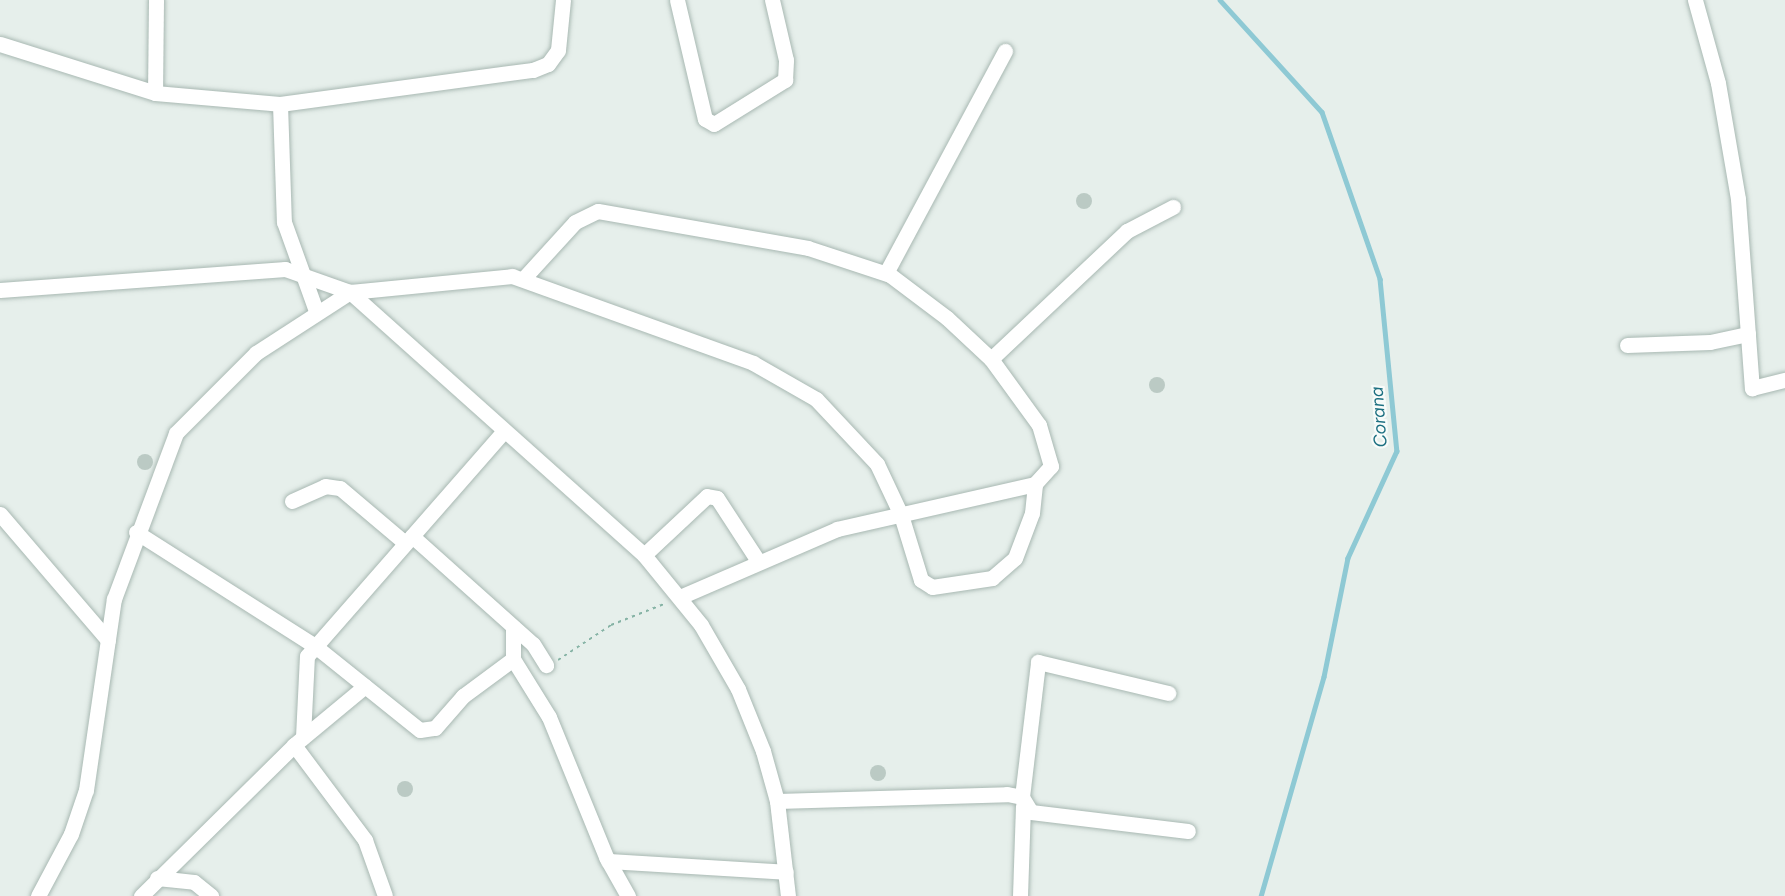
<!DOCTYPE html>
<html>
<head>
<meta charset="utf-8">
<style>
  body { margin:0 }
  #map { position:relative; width:1785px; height:896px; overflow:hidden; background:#e6efeb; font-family:Figtree,sans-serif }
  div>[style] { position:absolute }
  .stream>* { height:4.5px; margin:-2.25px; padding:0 2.25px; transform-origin:2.25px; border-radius:2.25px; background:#8ec9d4 }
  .building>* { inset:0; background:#bbcac4 }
  .round { border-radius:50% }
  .path>* { height:2px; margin-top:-1px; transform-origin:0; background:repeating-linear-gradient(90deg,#86b3a5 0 3px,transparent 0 7.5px) }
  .roads { filter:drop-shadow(0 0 2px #a8b8b2) drop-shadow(0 0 2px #a8b8b2) }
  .minor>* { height:15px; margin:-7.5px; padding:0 7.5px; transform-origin:7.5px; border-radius:7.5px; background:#fff }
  span { translate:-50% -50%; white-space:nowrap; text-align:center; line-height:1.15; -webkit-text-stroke:4.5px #f7fbf9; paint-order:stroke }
  .water-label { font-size:18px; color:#1c6f80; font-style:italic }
</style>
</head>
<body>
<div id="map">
  <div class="stream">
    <i style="left:1220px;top:0;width:151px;rotate:47.7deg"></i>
    <i style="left:1322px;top:112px;width:177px;rotate:70.8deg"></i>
    <i style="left:1380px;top:279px;width:173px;rotate:84.4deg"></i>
    <i style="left:1397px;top:451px;width:118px;rotate:114.6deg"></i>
    <i style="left:1348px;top:558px;width:121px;rotate:101.4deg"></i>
    <i style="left:1324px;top:677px;width:228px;rotate:106deg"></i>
  </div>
  <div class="building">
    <i class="round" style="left:1076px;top:193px;width:16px;height:16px"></i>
    <i class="round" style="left:1149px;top:377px;width:16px;height:16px"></i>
    <i class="round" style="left:137px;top:454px;width:16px;height:16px"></i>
    <i class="round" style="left:870px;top:765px;width:16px;height:16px"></i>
    <i class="round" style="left:397px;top:781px;width:16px;height:16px"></i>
  </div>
  <div class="path">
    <i style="left:558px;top:660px;width:64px;rotate:-33.4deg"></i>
    <i style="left:611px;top:625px;width:57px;rotate:-21.6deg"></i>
  </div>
  <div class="roads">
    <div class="minor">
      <i style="left:156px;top:0;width:93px;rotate:90.6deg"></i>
      <i style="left:155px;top:93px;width:125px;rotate:5deg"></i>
      <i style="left:280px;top:104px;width:255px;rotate:-7.7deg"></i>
      <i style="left:533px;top:70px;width:16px;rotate:-22deg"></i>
      <i style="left:548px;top:64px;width:17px;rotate:-54deg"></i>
      <i style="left:558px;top:50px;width:50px;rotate:-84.3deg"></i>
      <i style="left:677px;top:0;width:122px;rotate:76.8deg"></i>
      <i style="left:705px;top:119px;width:10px;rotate:29deg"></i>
      <i style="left:714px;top:124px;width:84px;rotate:-31.8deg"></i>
      <i style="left:785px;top:80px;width:20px;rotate:-87deg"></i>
      <i style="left:786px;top:60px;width:62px;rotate:-103.1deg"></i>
      <i style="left:1695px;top:0;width:86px;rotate:74.5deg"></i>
      <i style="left:1718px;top:83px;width:118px;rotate:80.2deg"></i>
      <i style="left:1738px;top:199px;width:190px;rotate:85.8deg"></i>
      <i style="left:1752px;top:388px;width:34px;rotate:-14deg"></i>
      <i style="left:0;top:44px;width:163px;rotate:17.5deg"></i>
      <i style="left:280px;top:104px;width:118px;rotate:88.1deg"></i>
      <i style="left:284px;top:222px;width:95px;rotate:70.2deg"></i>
      <i style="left:886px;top:273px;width:252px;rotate:-61.8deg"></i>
      <i style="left:523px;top:279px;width:77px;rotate:-47.6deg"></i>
      <i style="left:575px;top:222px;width:25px;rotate:-26deg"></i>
      <i style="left:598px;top:211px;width:213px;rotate:10deg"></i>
      <i style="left:808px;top:248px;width:86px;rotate:18.2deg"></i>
      <i style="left:890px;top:275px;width:71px;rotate:37deg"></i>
      <i style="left:947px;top:318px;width:60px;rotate:43deg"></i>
      <i style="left:991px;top:359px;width:82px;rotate:54deg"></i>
      <i style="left:1039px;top:425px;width:43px;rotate:73.7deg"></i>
      <i style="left:1051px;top:466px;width:24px;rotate:132deg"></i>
      <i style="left:1035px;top:484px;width:203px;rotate:167.2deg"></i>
      <i style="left:837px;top:529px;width:171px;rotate:156.6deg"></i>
      <i style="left:0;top:290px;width:286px;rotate:-4.2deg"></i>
      <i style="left:285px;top:269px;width:69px;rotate:19.5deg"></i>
      <i style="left:350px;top:292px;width:394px;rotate:41.8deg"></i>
      <i style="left:644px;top:555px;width:90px;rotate:50.8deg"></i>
      <i style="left:701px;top:625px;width:74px;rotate:60deg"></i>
      <i style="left:738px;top:689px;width:67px;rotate:68deg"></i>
      <i style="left:763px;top:751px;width:52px;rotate:74.4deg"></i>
      <i style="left:777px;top:801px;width:96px;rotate:83.4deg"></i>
      <i style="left:1627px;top:345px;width:83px;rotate:-2.1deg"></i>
      <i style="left:1710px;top:342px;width:39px;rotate:-12deg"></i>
      <i style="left:991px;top:359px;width:187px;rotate:-43.3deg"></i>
      <i style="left:1127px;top:231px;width:52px;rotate:-27.6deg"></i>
      <i style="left:292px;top:501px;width:36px;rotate:-24deg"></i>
      <i style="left:325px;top:486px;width:15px;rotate:8deg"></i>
      <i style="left:340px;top:488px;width:85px;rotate:40.2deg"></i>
      <i style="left:0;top:514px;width:166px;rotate:49.4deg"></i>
      <i style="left:136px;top:532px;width:212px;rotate:32.5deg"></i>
      <i style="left:315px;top:646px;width:134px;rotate:38.7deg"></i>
      <i style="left:420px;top:730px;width:15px;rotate:-8deg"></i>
      <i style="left:435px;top:728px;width:43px;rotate:-48.8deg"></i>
      <i style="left:463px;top:696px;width:62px;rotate:-36.5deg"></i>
      <i style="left:412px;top:536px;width:162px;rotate:41.8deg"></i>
      <i style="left:533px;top:644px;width:25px;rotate:58deg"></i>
      <i style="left:644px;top:555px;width:86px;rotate:-43.1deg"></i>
      <i style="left:707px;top:496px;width:10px;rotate:11deg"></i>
      <i style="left:717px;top:498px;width:75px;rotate:56.9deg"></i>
      <i style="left:513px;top:627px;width:32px;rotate:90deg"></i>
      <i style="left:513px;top:659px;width:68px;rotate:58.2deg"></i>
      <i style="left:549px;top:717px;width:151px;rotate:67.8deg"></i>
      <i style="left:606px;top:857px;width:45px;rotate:60.6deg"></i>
      <i style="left:303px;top:737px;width:81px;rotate:-87.2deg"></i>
      <i style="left:307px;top:656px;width:299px;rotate:-48.8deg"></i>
      <i style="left:294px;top:745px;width:119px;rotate:53.2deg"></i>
      <i style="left:365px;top:840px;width:59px;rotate:70.3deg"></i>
      <i style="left:1022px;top:797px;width:136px;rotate:-83.2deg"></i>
      <i style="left:1038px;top:662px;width:134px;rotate:13.4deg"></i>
      <i style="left:777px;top:801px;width:230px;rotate:-1.7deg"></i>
      <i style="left:1007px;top:794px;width:15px;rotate:11deg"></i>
      <i style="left:1022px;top:797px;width:17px;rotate:59deg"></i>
      <i style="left:1031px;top:812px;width:158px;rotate:6.9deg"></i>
      <i style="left:608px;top:861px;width:178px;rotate:3.5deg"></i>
      <i style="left:157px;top:878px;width:37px;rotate:6deg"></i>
      <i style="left:194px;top:882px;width:22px;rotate:39deg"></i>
      <i style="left:38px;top:896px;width:70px;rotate:-62deg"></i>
      <i style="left:71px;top:834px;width:46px;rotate:-71.2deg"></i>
      <i style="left:86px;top:790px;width:193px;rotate:-81.7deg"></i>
      <i style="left:114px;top:599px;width:177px;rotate:-69.5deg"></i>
      <i style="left:176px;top:433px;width:113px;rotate:-45deg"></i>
      <i style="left:256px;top:353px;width:112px;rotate:-33deg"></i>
      <i style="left:350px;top:292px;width:163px;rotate:-5.6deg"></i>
      <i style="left:512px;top:276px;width:256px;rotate:19.8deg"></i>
      <i style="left:753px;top:363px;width:73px;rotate:29.7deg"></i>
      <i style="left:816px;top:399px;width:89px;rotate:46.8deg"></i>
      <i style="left:877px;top:464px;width:56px;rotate:64.8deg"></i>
      <i style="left:901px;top:515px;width:68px;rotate:72.9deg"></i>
      <i style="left:921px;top:580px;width:13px;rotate:32deg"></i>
      <i style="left:932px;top:587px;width:61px;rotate:-8.5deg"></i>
      <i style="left:992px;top:578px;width:30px;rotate:-41deg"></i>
      <i style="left:1015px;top:558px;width:48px;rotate:-69.3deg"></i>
      <i style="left:1032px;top:513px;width:29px;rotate:-84deg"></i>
      <i style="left:141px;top:896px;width:215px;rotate:-44.6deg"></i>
      <i style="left:294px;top:745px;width:92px;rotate:-39.7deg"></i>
      <i style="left:1020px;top:896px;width:90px;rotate:-88.1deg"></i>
    </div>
  </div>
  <div class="water-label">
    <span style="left:1379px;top:417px;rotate:-94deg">Corana</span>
  </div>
</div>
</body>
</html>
